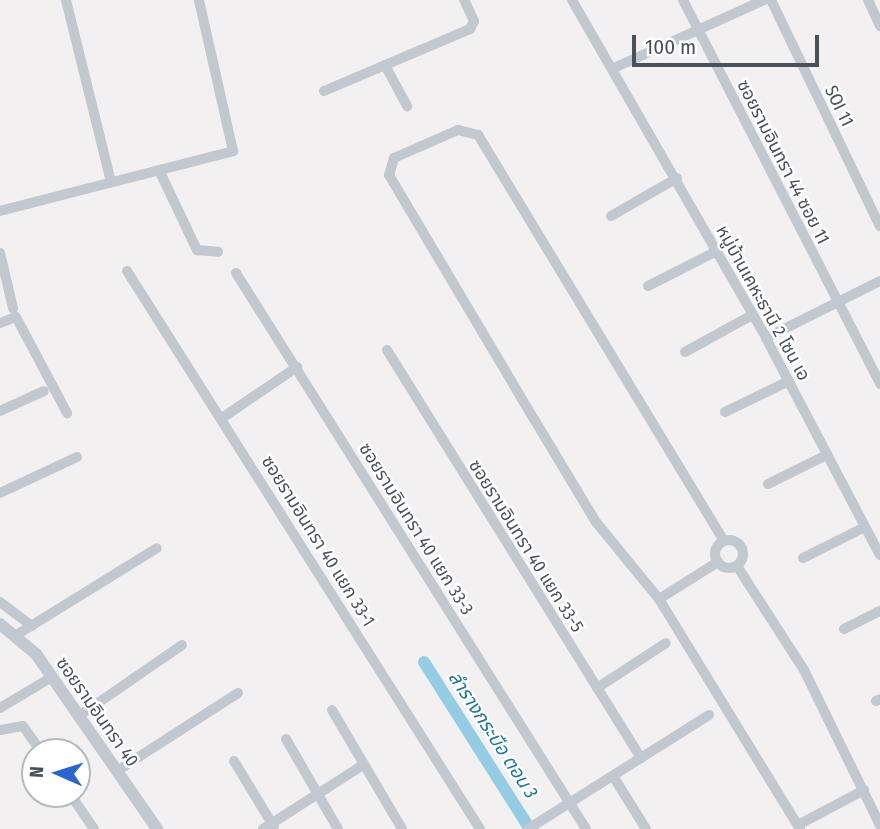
<!DOCTYPE html>
<html>
<head>
<meta charset="utf-8">
<style>
  body { margin:0 }
  #map { position:relative; width:880px; height:829px; overflow:hidden; background:#f2f0f0; font-family:"Fira Sans Condensed","Noto Sans Thai",sans-serif }
  div>[style] { position:absolute }
  .canal>* { height:12px; margin:-6px; padding:0 6px; transform-origin:6px; border-radius:6px; background:#94cce4 }
  .minor>* { height:10px; margin:-5px; padding:0 5px; transform-origin:5px; border-radius:5px; background:#c1c8d0 }
  .minor>.ring { margin:-5px; padding:0; box-sizing:content-box; background:none; border:10px solid #c1c8d0; border-radius:50% }
  .tertiary>* { height:12px; margin:-6px; padding:0 6px; transform-origin:6px; border-radius:6px; background:#c1c8d0 }
  span { translate:-50% -50%; white-space:nowrap; text-align:center; line-height:1.15; -webkit-text-stroke:5px #fff; paint-order:stroke }
  .street-label { font-size:18px; color:#49515b }
  .water-label { font-size:19px; color:#1a769d; font-style:italic }
  .north { position:absolute; left:21px; top:738px; width:70px; height:70px; box-sizing:border-box; background:#fff; border:2px solid #b6b9bd; border-radius:50%; rotate:273deg; font-size:19px; font-weight:700; line-height:28px; text-align:center; color:#49515b }
  .north::after { content:''; display:block; margin:auto; width:24px; height:32px; background:#2b64d0; clip-path:polygon(50% 0,100% 100%,50% 72%,0 100%) }
  .scale { position:absolute; left:632px; top:35px; width:187px; height:32px; box-sizing:border-box; border:4px solid #49515b; border-top:0; padding-left:9px; font-size:21px; line-height:24px; white-space:nowrap; color:#49515b; -webkit-text-stroke:5px #fff; paint-order:stroke }
</style>
</head>
<body>
<div id="map">
  <div class="canal">
    <i style="left:424px;top:662px;width:198px;rotate:57.6deg"></i>
  </div>
  <div class="minor">
    <i style="left:66px;top:0;width:187px;rotate:76.1deg"></i>
    <i style="left:572px;top:0;width:390px;rotate:60.1deg"></i>
    <i style="left:766px;top:338px;width:245px;rotate:62.3deg"></i>
    <i style="left:683px;top:0;width:432px;rotate:62.8deg"></i>
    <i style="left:771px;top:0;width:251px;rotate:64.3deg"></i>
    <i style="left:868px;top:0;width:29px;rotate:65deg"></i>
    <i style="left:385px;top:65px;width:47px;rotate:61.8deg"></i>
    <i style="left:614px;top:68px;width:165px;rotate:-24.4deg"></i>
    <i style="left:324px;top:91px;width:159px;rotate:-23deg"></i>
    <i style="left:470px;top:29px;width:9px;rotate:-63deg"></i>
    <i style="left:474px;top:21px;width:23px;rotate:-115deg"></i>
    <i style="left:159px;top:170px;width:89px;rotate:64.6deg"></i>
    <i style="left:197px;top:250px;width:21px;rotate:5deg"></i>
    <i style="left:0;top:211px;width:241px;rotate:-14.4deg"></i>
    <i style="left:233px;top:151px;width:155px;rotate:-102.7deg"></i>
    <i style="left:611px;top:216px;width:76px;rotate:-29.9deg"></i>
    <i style="left:0;top:253px;width:57px;rotate:76.7deg"></i>
    <i style="left:127px;top:271px;width:660px;rotate:57.68deg"></i>
    <i style="left:236px;top:273px;width:657px;rotate:57.81deg"></i>
    <i style="left:648px;top:286px;width:77px;rotate:-26.9deg"></i>
    <i style="left:0;top:323px;width:17px;rotate:-21deg"></i>
    <i style="left:16px;top:317px;width:109px;rotate:62deg"></i>
    <i style="left:766px;top:338px;width:127px;rotate:-26.6deg"></i>
    <i style="left:387px;top:350px;width:481px;rotate:58.1deg"></i>
    <i style="left:685px;top:352px;width:77px;rotate:-28.9deg"></i>
    <i style="left:0;top:411px;width:48px;rotate:-24.4deg"></i>
    <i style="left:725px;top:412px;width:71px;rotate:-25.8deg"></i>
    <i style="left:222px;top:418px;width:91px;rotate:-34.2deg"></i>
    <i style="left:768px;top:484px;width:66px;rotate:-26.2deg"></i>
    <i style="left:0;top:493px;width:85px;rotate:-25.1deg"></i>
    <i class="ring" style="left:715px;top:540px;width:18px;height:18px"></i>
    <i style="left:724px;top:541px;width:475px;rotate:-121.2deg"></i>
    <i style="left:478px;top:135px;width:21px;rotate:-166deg"></i>
    <i style="left:458px;top:130px;width:70px;rotate:156.4deg"></i>
    <i style="left:394px;top:158px;width:18px;rotate:106deg"></i>
    <i style="left:389px;top:175px;width:284px;rotate:59.3deg"></i>
    <i style="left:534px;top:419px;width:120px;rotate:59deg"></i>
    <i style="left:596px;top:522px;width:99px;rotate:50.7deg"></i>
    <i style="left:659px;top:599px;width:270px;rotate:58.5deg"></i>
    <i style="left:803px;top:558px;width:69px;rotate:-26.6deg"></i>
    <i style="left:737px;top:566px;width:124px;rotate:57.2deg"></i>
    <i style="left:804px;top:670px;width:173px;rotate:63.9deg"></i>
    <i style="left:659px;top:599px;width:70px;rotate:-32.1deg"></i>
    <i style="left:0;top:602px;width:40px;rotate:37deg"></i>
    <i style="left:844px;top:629px;width:40px;rotate:-26.6deg"></i>
    <i style="left:18px;top:634px;width:163px;rotate:-31.7deg"></i>
    <i style="left:597px;top:688px;width:82px;rotate:-33.1deg"></i>
    <i style="left:876px;top:701px;width:4px;rotate:-27deg"></i>
    <i style="left:0;top:708px;width:61px;rotate:-30.8deg"></i>
    <i style="left:332px;top:710px;width:138px;rotate:59.5deg"></i>
    <i style="left:79px;top:716px;width:125px;rotate:-34.6deg"></i>
    <i style="left:0;top:730px;width:23px;rotate:-10deg"></i>
    <i style="left:23px;top:726px;width:32px;rotate:55deg"></i>
    <i style="left:286px;top:739px;width:104px;rotate:60deg"></i>
    <i style="left:234px;top:761px;width:77px;rotate:58.8deg"></i>
    <i style="left:117px;top:771px;width:144px;rotate:-32.8deg"></i>
    <i style="left:613px;top:776px;width:62px;rotate:58.1deg"></i>
    <i style="left:70px;top:794px;width:42px;rotate:55.6deg"></i>
    <i style="left:798px;top:825px;width:75px;rotate:-27.9deg"></i>
    <i style="left:263px;top:829px;width:119px;rotate:-32.6deg"></i>
    <i style="left:528px;top:829px;width:214px;rotate:-32.2deg"></i>
  </div>
  <div class="tertiary">
    <i style="left:0;top:624px;width:47px;rotate:39.8deg"></i>
    <i style="left:36px;top:654px;width:213px;rotate:55.3deg"></i>
  </div>
  <div class="street-label">
    <span style="left:839px;top:106px;rotate:64deg">SOI 11</span>
    <span style="left:783px;top:162px;rotate:63deg">ซอยรามอินทรา 44 ซอย 11</span>
    <span style="left:763px;top:303px;rotate:61deg">หมู่บ้านเคหะธานี 2 โซน เอ</span>
    <span style="left:416px;top:529px;rotate:58deg">ซอยรามอินทรา 40 แยก 33-3</span>
    <span style="left:318px;top:541px;rotate:58deg">ซอยรามอินทรา 40 แยก 33-1</span>
    <span style="left:526px;top:546px;rotate:58deg">ซอยรามอินทรา 40 แยก 33-5</span>
    <span style="left:97px;top:712px;rotate:55deg">ซอยรามอินทรา 40</span>
  </div>
  <div class="water-label">
    <span style="left:493px;top:735px;rotate:57deg">ลำรางกระบือ ตอน 3</span>
  </div>
  <div class="north">N</div>
  <div class="scale">100 m</div>
</div>
</body>
</html>
